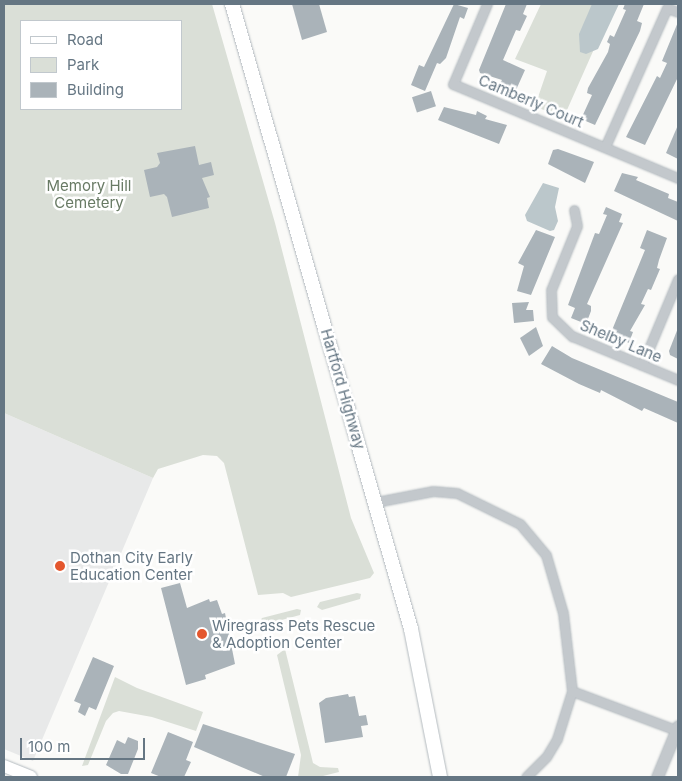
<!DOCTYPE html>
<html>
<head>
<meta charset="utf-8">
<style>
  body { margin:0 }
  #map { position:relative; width:682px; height:781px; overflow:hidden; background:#fafaf8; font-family:Inter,sans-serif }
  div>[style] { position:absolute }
  .built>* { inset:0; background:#e8e9e9 }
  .green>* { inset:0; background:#dadfd7 }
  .water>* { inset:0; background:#bbc7cb }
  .building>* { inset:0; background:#aab3b9; transform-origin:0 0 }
  .roads { filter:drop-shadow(0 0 1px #b3babf) drop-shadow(0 0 1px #b3babf) }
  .minor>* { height:9px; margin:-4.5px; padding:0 4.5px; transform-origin:4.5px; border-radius:4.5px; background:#c3c8cc }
  .tertiary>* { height:11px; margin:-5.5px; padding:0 5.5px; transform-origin:5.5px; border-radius:5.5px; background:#c3c8cc }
  .secondary>* { height:12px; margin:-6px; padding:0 6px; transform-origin:6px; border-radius:6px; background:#fff }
  .primary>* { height:14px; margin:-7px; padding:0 7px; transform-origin:7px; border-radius:7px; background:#fff }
  .dots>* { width:14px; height:14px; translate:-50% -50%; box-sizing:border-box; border:2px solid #fff; border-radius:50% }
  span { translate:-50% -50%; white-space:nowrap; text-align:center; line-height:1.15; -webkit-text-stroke:5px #fff; paint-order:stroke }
  .street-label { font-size:15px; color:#657683 }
  .park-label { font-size:15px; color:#687a64 }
  .poi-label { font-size:15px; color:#657683 }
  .left { translate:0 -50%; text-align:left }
  .frame { position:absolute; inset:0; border:5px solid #657683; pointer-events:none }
  .legend { position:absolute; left:20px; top:20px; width:162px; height:90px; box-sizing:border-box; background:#fff; border:1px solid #c1c8cd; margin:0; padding:6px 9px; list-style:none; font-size:15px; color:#657683 }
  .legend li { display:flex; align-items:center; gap:10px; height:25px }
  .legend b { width:25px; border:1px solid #c1c8cd }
  .scale { position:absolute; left:20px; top:738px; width:125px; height:22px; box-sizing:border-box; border:2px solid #657683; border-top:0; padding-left:6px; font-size:15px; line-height:18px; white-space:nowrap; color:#657683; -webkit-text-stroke:4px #fff; paint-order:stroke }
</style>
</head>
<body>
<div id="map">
  <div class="built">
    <i style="clip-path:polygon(4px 413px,153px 478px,33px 761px,4px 749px)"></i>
  </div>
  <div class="green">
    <i style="clip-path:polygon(evenodd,4px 4px,212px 4px,275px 223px,351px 518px,374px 573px,370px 578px,291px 597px,283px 593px,258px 595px,224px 463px,217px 456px,203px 455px,158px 469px,153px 478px,4px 413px,4px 4px,21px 21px,181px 21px,181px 109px,21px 109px,21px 21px)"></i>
    <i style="clip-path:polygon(541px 4px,614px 4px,563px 119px,535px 106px,547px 71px,515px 59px)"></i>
    <i style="clip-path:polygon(357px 593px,361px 594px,360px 599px,322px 610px,317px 607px,320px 602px)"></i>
    <i style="clip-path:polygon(297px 609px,301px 610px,300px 615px,263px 625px,259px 623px,262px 618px)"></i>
    <i style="clip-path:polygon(285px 649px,313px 763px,320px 767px,338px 768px,339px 772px,319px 777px,298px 777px,301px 755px,277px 655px)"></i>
    <i style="clip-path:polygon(115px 677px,137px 688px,203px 712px,196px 731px,152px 717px,119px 711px,113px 713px,106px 721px,88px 765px,82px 766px)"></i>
  </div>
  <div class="water">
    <i style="clip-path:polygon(592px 4px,619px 4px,598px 49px,586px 54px,580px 52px,579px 34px)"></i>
    <i style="clip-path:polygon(543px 183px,559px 188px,555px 207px,558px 221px,554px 230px,550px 231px,527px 221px,525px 215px)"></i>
  </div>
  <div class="building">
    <i style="clip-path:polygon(292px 4px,319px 4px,327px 32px,302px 40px)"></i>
    <i style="clip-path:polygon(454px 4px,468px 8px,464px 19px,460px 17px,446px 58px,440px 64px,437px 63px,425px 91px,411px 85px,419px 65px,424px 67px)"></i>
    <i style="clip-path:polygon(506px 4px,527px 4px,523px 14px,527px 16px,520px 31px,516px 30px,503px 60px,525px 70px,516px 90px,500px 83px,502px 80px,480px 73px,479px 70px)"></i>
    <i style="clip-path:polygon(625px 4px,644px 4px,637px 21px,642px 23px,640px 31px,595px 125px,581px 119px,592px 95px,587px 93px,588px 88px,608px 52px,610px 44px,607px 42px,610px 35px,614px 37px,626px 10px,623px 9px)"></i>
    <i style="clip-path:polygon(678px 22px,678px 77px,645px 145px,626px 137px,657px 76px,660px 78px,667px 63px,662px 61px)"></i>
    <i style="left:431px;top:91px;width:16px;height:20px;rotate:72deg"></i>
    <i style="clip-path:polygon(444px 107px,476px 115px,477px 111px,487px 116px,485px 119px,507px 125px,499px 144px,438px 120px)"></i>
    <i style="clip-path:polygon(678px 125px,678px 159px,666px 153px)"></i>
    <i style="clip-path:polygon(195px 146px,199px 165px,211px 162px,214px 175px,202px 178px,210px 197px,207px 198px,209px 208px,172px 217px,167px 197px,164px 194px,150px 197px,144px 170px,157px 167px,160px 163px,157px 153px)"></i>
    <i style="clip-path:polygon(558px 149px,594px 162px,585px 183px,548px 164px,553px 150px)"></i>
    <i style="clip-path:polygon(622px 173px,638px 177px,636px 180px,669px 194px,668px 198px,678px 202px,678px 221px,614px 191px)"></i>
    <i style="clip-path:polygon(606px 207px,622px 214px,619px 222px,623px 223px,587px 304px,591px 306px,591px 311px,586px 324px,571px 318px,575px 308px,568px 305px,595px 233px,599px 234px,607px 215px,603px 214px)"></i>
    <i style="clip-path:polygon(536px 230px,555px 237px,531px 295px,517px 291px,524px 266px,518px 263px)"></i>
    <i style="clip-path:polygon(647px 230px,667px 238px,659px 260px,657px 268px,660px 269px,651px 290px,648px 289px,641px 304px,645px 305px,630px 331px,633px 332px,629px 343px,610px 335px,645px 250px,640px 248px)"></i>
    <i style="clip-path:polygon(529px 302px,526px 310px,533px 310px,534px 321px,514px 323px,512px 303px)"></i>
    <i style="clip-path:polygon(536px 327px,543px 346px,529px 356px,520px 338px)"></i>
    <i style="clip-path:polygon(678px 328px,678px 359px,670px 355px,669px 351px)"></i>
    <i style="clip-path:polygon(552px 346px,572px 358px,678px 402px,678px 423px,644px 408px,642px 411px,601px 390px,600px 393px,579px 384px,541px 364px)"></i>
    <i style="clip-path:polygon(180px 583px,187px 608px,209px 599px,210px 602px,217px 600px,222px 614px,225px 613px,235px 664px,205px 675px,206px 679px,186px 685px,161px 588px)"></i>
    <i style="clip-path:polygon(93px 657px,114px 666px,96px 710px,89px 707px,85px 716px,78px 712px,81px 704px,74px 701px)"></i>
    <i style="clip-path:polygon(348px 694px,349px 697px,355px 696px,359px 716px,366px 715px,368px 725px,361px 726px,363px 737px,325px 743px,319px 703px,326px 698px)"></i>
    <i style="clip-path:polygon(203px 724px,295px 754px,286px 777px,265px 777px,194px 747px)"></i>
    <i style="clip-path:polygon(168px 732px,193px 742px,186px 760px,191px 762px,184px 777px,161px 777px,151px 773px)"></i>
    <i style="clip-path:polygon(128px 737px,138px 741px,138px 749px,128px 774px,121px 774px,106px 765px,117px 740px,125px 744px)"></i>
  </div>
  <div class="roads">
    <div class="minor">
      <i style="left:487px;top:4px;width:87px;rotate:113deg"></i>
      <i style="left:453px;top:84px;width:244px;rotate:22.7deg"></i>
      <i style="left:605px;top:147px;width:152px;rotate:-66deg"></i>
      <i style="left:667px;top:8px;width:12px;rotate:20deg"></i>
      <i style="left:574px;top:210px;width:16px;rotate:79deg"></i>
      <i style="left:577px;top:226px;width:69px;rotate:112.1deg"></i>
      <i style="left:551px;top:290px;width:27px;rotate:88deg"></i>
      <i style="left:552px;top:317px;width:28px;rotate:44deg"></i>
      <i style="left:572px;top:336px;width:115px;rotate:22.5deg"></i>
      <i style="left:642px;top:365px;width:93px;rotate:-67.3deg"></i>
      <i style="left:376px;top:502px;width:58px;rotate:-10.9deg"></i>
      <i style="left:433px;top:491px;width:24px;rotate:5deg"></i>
      <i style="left:457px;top:493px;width:70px;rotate:26.2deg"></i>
      <i style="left:520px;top:524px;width:40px;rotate:50deg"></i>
      <i style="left:546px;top:555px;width:60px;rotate:73.7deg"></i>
      <i style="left:563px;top:613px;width:79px;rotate:83.4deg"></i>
      <i style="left:572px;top:691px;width:50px;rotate:107.4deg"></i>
      <i style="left:557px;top:739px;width:21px;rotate:121deg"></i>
      <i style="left:546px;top:757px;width:28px;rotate:135deg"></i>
      <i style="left:572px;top:691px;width:111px;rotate:20.6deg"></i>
    </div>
    <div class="tertiary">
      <i style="left:657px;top:777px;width:55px;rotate:-67.6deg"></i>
    </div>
    <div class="secondary">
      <i style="left:4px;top:766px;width:29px;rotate:22deg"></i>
    </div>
    <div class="primary">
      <i style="left:232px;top:4px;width:650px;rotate:74.02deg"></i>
      <i style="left:411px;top:629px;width:151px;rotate:78.9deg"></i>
    </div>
  </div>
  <div class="dots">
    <i style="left:60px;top:566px;background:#e4572e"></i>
    <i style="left:202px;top:634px;background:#e4572e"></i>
  </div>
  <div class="street-label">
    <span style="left:531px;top:101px;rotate:23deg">Camberly Court</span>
    <span style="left:621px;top:341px;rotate:23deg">Shelby Lane</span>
    <span style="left:343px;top:389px;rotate:74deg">Hartford Highway</span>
  </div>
  <div class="park-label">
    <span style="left:89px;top:194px">Memory Hill<br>Cemetery</span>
  </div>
  <div class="poi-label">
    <span class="left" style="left:70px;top:566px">Dothan City Early<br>Education Center</span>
    <span class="left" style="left:212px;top:634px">Wiregrass Pets Rescue<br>&amp; Adoption Center</span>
  </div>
  <div class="frame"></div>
  <ul class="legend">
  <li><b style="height:6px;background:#fff"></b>Road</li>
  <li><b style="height:14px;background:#dadfd7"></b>Park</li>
  <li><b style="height:14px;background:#aab3b9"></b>Building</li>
  </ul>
  <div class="scale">100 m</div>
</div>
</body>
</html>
